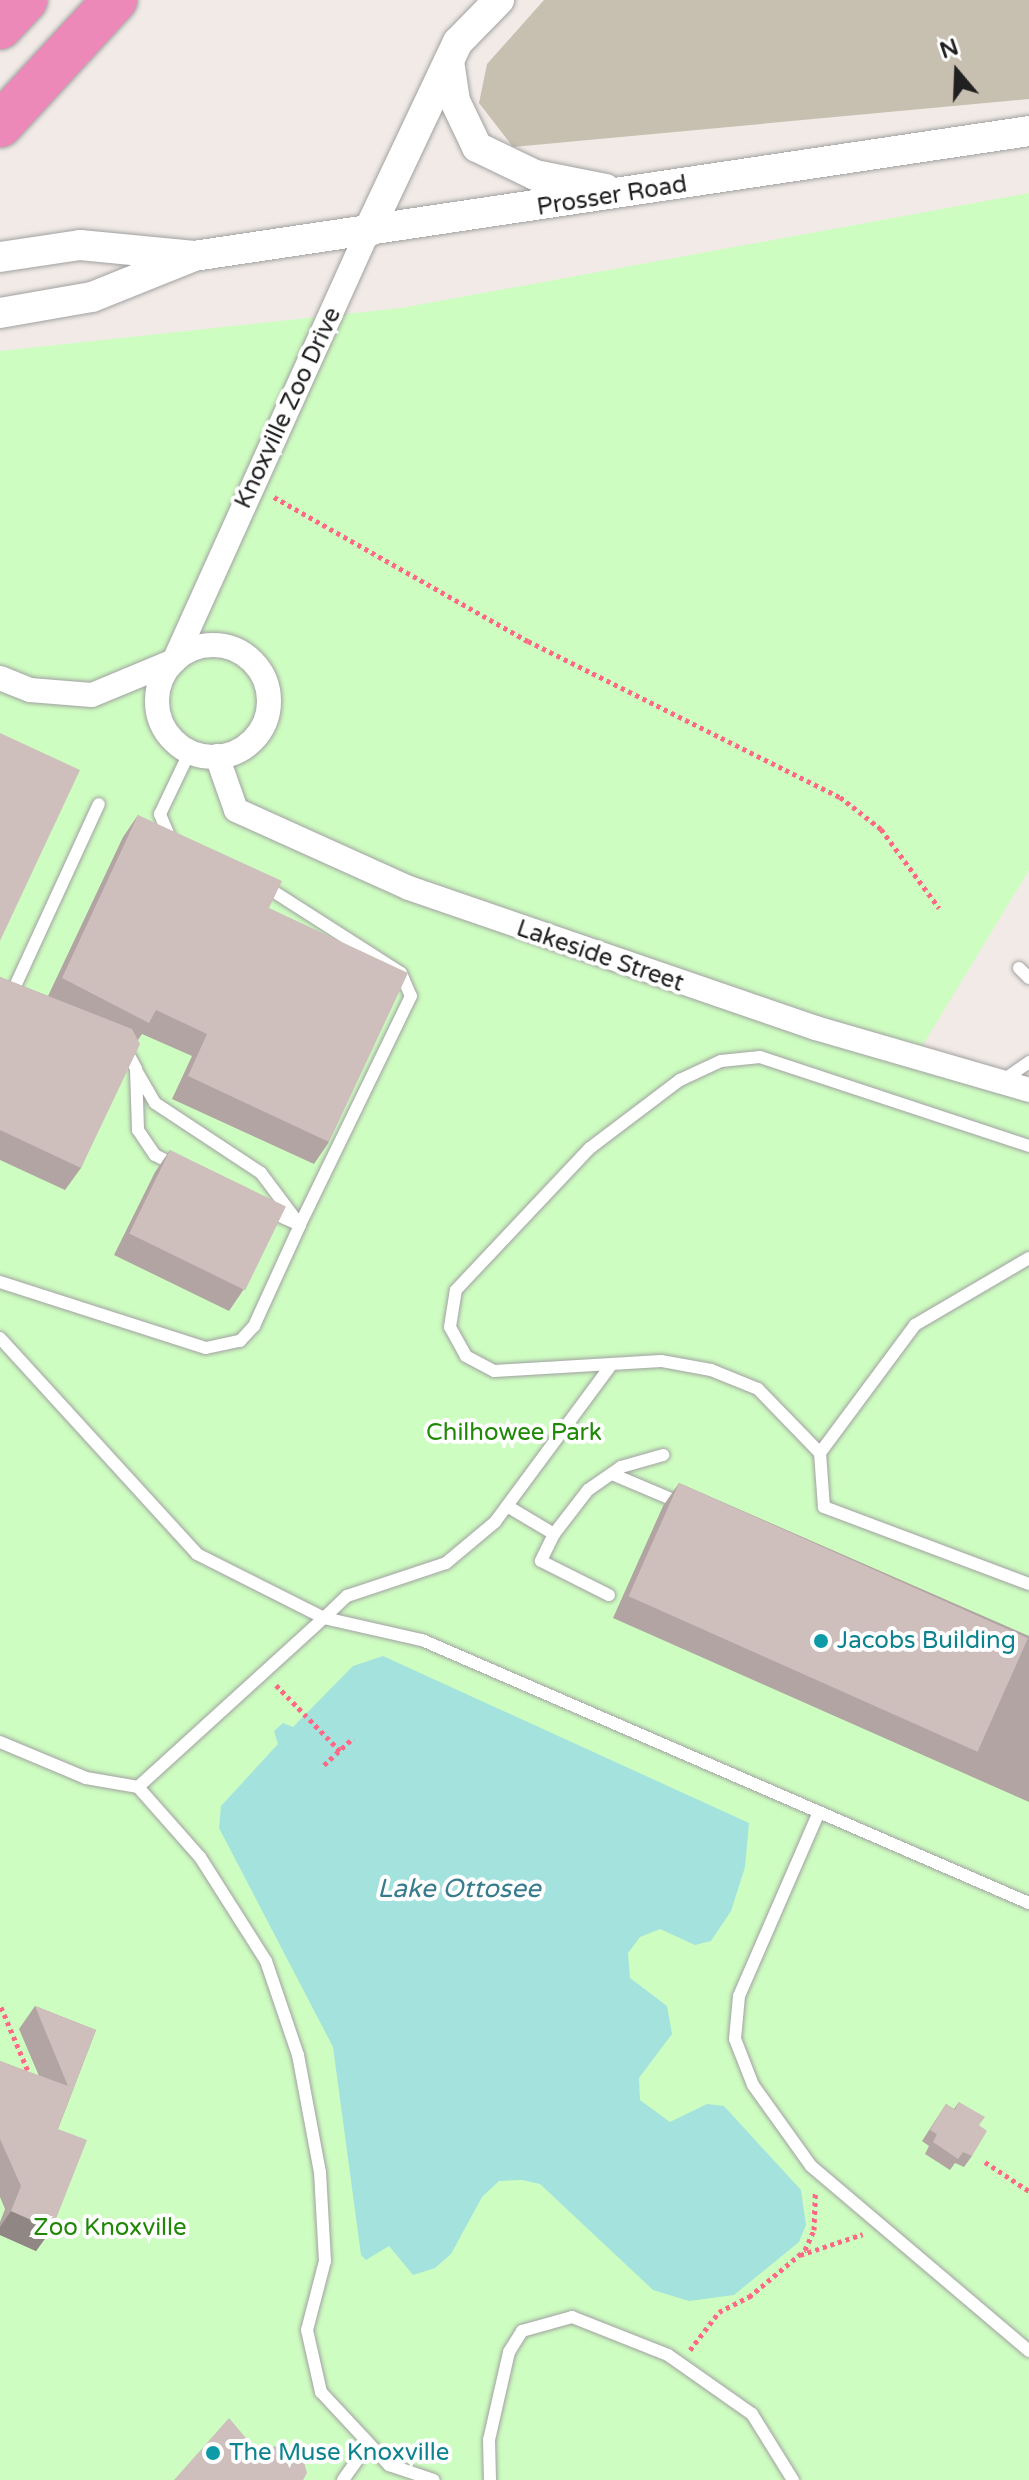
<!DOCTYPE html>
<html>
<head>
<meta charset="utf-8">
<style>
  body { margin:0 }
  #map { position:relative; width:1029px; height:2480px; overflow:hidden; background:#f1eae6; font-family:"Varela Round",sans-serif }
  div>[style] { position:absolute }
  .construction>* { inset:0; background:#c7c0b1 }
  .park>* { inset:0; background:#cefdc1 }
  .water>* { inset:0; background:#a4e2de }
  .path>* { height:5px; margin-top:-2.5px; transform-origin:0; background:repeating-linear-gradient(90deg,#ff6985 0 4px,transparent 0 8px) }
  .roads { filter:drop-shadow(0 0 2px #a1a1a1) drop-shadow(0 0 2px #a1a1a1) }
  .service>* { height:12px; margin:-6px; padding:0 6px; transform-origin:6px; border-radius:6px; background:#fff }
  .minor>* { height:24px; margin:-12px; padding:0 12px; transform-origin:12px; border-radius:12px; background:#fff }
  .minor>.ring { margin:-12px; padding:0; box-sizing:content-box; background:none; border:24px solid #fff; border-radius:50% }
  .tertiary>* { height:30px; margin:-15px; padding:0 15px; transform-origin:15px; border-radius:15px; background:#fff }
  .motorway>* { height:44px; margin:-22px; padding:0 22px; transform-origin:22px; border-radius:22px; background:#ed89b8 }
  .wall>* { inset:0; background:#b1a4a2 }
  .shaded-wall>* { inset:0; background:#908684 }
  .building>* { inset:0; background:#cebfbc; transform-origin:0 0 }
  .dots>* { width:22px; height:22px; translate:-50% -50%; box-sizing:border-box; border:4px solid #fff; border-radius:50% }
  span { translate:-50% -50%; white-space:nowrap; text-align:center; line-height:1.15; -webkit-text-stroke:8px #fff; paint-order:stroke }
  .street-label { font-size:24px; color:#202020 }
  .park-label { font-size:24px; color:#1f8804 }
  .culture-label { font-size:24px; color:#0d838f }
  .left { translate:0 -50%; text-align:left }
  .water-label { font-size:26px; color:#387c8e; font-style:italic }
  .north { position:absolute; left:917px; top:32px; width:80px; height:80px; -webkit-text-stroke:6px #fff; paint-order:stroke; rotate:341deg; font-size:22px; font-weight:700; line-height:32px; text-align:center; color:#202020 }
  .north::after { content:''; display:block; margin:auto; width:28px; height:36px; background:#202020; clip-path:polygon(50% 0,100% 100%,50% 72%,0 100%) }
</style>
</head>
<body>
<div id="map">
  <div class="construction">
    <i style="clip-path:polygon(544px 0,1029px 0,1029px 99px,513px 147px,479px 103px,487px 64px)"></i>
  </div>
  <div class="park">
    <i style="clip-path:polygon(1029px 193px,1029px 870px,918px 1053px,1029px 1090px,1029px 2480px,0 2480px,0 351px,401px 308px)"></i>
  </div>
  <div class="water">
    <i style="clip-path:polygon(383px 1656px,749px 1823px,745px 1867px,731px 1911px,711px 1941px,695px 1945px,660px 1929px,640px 1937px,628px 1953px,630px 1978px,667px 2006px,672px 2034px,639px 2078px,640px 2100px,670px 2122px,707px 2104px,724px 2106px,801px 2190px,806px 2225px,799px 2242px,734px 2295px,689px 2301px,653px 2290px,540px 2184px,522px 2180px,499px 2181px,482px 2197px,451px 2254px,435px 2268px,413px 2275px,389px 2246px,366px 2260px,361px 2255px,333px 2047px,219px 1828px,221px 1806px,278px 1744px,274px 1731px,283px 1723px,293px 1727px,353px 1666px)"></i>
  </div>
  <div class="path">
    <i style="left:274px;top:497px;width:292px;rotate:29.6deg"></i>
    <i style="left:528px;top:641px;width:349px;rotate:26.6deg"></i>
    <i style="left:840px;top:797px;width:52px;rotate:38deg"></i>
    <i style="left:881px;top:829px;width:98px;rotate:53.7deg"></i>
    <i style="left:276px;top:1685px;width:92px;rotate:45.9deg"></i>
    <i style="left:324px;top:1765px;width:40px;rotate:-43deg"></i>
    <i style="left:1px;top:2007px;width:77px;rotate:67.1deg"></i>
    <i style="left:985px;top:2162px;width:53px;rotate:33.4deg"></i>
    <i style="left:800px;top:2255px;width:66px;rotate:-18.4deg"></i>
    <i style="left:690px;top:2350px;width:48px;rotate:-52.7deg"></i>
    <i style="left:719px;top:2312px;width:34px;rotate:-27deg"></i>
    <i style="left:749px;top:2297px;width:73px;rotate:-40deg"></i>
    <i style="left:805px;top:2250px;width:22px;rotate:-66deg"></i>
    <i style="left:814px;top:2230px;width:37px;rotate:-88deg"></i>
  </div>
  <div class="roads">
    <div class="service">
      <i style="left:170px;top:838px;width:26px;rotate:-113deg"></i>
      <i style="left:160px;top:814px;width:70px;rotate:-64.5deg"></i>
      <i style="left:265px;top:886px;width:161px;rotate:32.6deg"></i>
      <i style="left:401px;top:973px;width:25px;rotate:67deg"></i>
      <i style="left:411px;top:996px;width:254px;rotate:115.9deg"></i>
      <i style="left:300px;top:1225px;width:36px;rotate:-156deg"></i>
      <i style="left:1019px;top:968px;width:14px;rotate:45deg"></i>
      <i style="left:11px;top:995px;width:210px;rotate:-65.3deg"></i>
      <i style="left:125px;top:1048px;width:24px;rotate:62deg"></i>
      <i style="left:136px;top:1069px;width:61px;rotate:88.1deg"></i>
      <i style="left:138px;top:1130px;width:30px;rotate:56deg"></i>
      <i style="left:155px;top:1155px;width:22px;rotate:27deg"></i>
      <i style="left:1002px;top:1081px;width:33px;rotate:-35deg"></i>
      <i style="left:1029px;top:1258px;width:132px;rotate:149.6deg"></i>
      <i style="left:915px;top:1325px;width:159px;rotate:126.6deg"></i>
      <i style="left:820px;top:1453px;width:54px;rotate:85.8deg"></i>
      <i style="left:824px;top:1507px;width:219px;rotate:20.6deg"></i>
      <i style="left:0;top:1282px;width:216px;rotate:17.8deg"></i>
      <i style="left:206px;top:1348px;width:35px;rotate:-12deg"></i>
      <i style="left:240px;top:1341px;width:21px;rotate:-47deg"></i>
      <i style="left:254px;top:1326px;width:111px;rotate:-65.5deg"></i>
      <i style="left:300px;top:1225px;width:65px;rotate:-126.9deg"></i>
      <i style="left:261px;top:1173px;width:127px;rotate:-146.6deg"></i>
      <i style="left:155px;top:1103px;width:36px;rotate:-120deg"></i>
      <i style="left:0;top:1338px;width:292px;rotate:47.6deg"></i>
      <i style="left:197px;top:1554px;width:142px;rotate:26.7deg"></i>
      <i style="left:324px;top:1618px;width:32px;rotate:-44deg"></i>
      <i style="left:347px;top:1596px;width:104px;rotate:-18.4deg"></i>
      <i style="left:446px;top:1563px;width:64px;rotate:-39.9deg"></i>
      <i style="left:495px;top:1522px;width:195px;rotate:-53.5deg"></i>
      <i style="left:820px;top:1453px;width:89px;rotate:-134.1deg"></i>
      <i style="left:758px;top:1389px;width:51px;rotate:-158deg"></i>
      <i style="left:711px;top:1370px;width:51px;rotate:-169.8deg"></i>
      <i style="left:661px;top:1361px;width:167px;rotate:176.6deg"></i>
      <i style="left:494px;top:1371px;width:32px;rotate:-152deg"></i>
      <i style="left:466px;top:1356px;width:33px;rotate:-119deg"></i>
      <i style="left:450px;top:1327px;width:37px;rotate:-81deg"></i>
      <i style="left:456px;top:1290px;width:195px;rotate:-46.7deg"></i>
      <i style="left:590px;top:1148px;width:113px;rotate:-37.1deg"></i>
      <i style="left:680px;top:1080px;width:45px;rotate:-24.9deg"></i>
      <i style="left:721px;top:1061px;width:39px;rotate:-6deg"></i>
      <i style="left:760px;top:1057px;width:283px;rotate:18.3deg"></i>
      <i style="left:612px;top:1474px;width:77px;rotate:22.9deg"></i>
      <i style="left:507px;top:1506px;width:55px;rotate:30.8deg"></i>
      <i style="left:554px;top:1534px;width:56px;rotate:-52.3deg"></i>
      <i style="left:588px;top:1490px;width:40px;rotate:-34.9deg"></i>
      <i style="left:621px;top:1467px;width:44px;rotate:-15.9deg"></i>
      <i style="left:554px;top:1534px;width:30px;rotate:116deg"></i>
      <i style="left:541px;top:1561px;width:76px;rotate:26.6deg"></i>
      <i style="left:0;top:1742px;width:93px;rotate:22.7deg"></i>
      <i style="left:86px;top:1778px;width:53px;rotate:9.8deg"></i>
      <i style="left:138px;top:1787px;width:94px;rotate:48.5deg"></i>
      <i style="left:200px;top:1857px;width:123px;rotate:57.6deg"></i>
      <i style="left:266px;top:1961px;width:99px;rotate:71.2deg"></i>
      <i style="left:298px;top:2055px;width:119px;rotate:79.4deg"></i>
      <i style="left:320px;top:2172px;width:89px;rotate:86.8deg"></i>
      <i style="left:325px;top:2261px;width:71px;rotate:104.6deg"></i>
      <i style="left:307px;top:2330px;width:64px;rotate:77.3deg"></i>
      <i style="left:321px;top:2392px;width:100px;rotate:47deg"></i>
      <i style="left:389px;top:2465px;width:47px;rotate:18.4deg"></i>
      <i style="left:138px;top:1787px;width:251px;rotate:-42.3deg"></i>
      <i style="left:324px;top:1618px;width:100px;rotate:12.7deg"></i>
      <i style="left:422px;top:1640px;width:662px;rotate:23.43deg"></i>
      <i style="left:819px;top:1812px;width:201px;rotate:113.5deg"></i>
      <i style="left:739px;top:1996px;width:43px;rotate:95.3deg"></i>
      <i style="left:735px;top:2039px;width:49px;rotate:68.6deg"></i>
      <i style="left:753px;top:2085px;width:100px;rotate:54.4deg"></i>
      <i style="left:811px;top:2166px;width:286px;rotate:40.3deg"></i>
      <i style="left:343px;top:2480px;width:42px;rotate:-54.8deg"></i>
      <i style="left:490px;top:2480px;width:40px;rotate:-91.4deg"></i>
      <i style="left:489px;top:2440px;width:90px;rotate:-77.2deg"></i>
      <i style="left:509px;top:2352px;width:25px;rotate:-58deg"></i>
      <i style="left:522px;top:2331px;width:52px;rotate:-15.6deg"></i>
      <i style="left:572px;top:2317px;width:103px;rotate:21.6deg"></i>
      <i style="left:668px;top:2355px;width:103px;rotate:35.1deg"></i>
      <i style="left:752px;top:2414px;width:78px;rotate:58.2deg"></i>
    </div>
    <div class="minor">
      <i class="ring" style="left:157px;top:645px;width:88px;height:88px"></i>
      <i style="left:0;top:678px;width:32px;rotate:22deg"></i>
      <i style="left:30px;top:690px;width:62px;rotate:4.6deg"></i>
      <i style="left:92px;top:695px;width:89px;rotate:-22.5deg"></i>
      <i style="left:174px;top:661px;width:471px;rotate:-65.7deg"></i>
      <i style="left:217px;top:756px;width:57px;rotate:70.6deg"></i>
      <i style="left:236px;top:810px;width:190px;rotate:24.3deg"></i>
      <i style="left:409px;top:888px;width:430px;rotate:19deg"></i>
      <i style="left:816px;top:1028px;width:222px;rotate:16.2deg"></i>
    </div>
    <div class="tertiary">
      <i style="left:449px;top:61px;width:40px;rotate:81.5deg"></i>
      <i style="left:455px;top:101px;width:51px;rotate:64.4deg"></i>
      <i style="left:477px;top:147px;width:64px;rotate:25.8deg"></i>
      <i style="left:535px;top:175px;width:72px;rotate:11.2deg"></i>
      <i style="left:368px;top:232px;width:210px;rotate:-64.7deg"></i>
      <i style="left:458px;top:42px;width:59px;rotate:-45.7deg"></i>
      <i style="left:0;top:257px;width:81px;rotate:-8.5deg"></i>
      <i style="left:80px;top:245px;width:115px;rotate:5.5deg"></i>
      <i style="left:194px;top:256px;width:844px;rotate:-8.51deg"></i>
      <i style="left:0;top:313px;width:93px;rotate:-9.9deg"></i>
      <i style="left:92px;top:297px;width:105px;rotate:-21.9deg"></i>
    </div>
    <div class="motorway">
      <i style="left:0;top:27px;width:37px;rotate:-47deg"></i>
      <i style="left:0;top:125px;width:170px;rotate:-47.4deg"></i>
    </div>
  </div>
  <div class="wall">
    <i style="clip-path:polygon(138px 815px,269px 908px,329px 1142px,314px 1164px,172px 1099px,192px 1056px,142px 1034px,138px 1040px,81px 1168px,65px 1190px,0 1160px,0 977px,48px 996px,123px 837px)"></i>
    <i style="clip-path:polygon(170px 1150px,244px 1289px,229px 1311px,114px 1255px,155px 1172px)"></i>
    <i style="clip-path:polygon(679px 1483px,1029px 1636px,1029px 1802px,613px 1618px,663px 1506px)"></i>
    <i style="clip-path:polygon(35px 2006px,96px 2030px,58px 2129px,52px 2229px,36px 2251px,0 2235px,0 2222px,5px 2209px,0 2197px,0 2061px,39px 2076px,19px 2029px)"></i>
    <i style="clip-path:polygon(959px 2102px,979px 2125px,972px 2156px,964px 2167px,955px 2163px,950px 2170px,925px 2154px,929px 2146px,922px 2141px,946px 2104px,954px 2109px)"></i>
  </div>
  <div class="shaded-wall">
    <i style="clip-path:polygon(11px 2211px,52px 2229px,36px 2251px,0 2235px,0 2227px)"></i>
  </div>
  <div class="building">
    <i style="clip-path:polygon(0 733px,80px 770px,0 941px)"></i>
    <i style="clip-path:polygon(138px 815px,282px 881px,269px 908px,408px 973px,329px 1142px,188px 1076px,207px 1034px,156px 1010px,149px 1023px,62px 978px)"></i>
    <i style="clip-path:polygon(0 977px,132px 1029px,140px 1044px,81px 1168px,0 1130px)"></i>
    <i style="left:170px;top:1150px;width:129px;height:93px;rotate:26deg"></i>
    <i style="left:679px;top:1483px;width:382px;height:124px;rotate:24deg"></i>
    <i style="clip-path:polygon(35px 2006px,96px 2030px,58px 2129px,87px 2140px,52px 2229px,11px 2211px,21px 2186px,0 2139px,0 2061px,68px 2086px)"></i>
    <i style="clip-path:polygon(959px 2102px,985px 2117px,979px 2125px,987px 2131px,972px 2156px,963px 2152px,958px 2159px,933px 2142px,937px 2134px,930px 2130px,946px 2104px,955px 2110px)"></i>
    <i style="clip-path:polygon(229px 2418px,257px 2451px,284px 2444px,302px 2455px,307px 2473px,303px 2480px,174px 2480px)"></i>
  </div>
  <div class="dots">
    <i style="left:821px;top:1641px;background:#0f9aa8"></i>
    <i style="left:213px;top:2453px;background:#0f9aa8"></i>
  </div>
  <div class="street-label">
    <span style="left:612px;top:196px;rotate:-9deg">Prosser Road</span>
    <span style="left:288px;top:408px;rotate:-65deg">Knoxville Zoo Drive</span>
    <span style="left:600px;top:956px;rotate:19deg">Lakeside Street</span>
  </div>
  <div class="park-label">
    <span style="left:514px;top:1433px">Chilhowee Park</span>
    <span style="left:110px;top:2228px">Zoo Knoxville</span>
  </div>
  <div class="culture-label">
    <span class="left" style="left:837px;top:1641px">Jacobs Building</span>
    <span class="left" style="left:229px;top:2453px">The Muse Knoxville</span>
  </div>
  <div class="water-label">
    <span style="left:459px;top:1889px">Lake Ottosee</span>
  </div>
  <div class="north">N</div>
</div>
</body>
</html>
